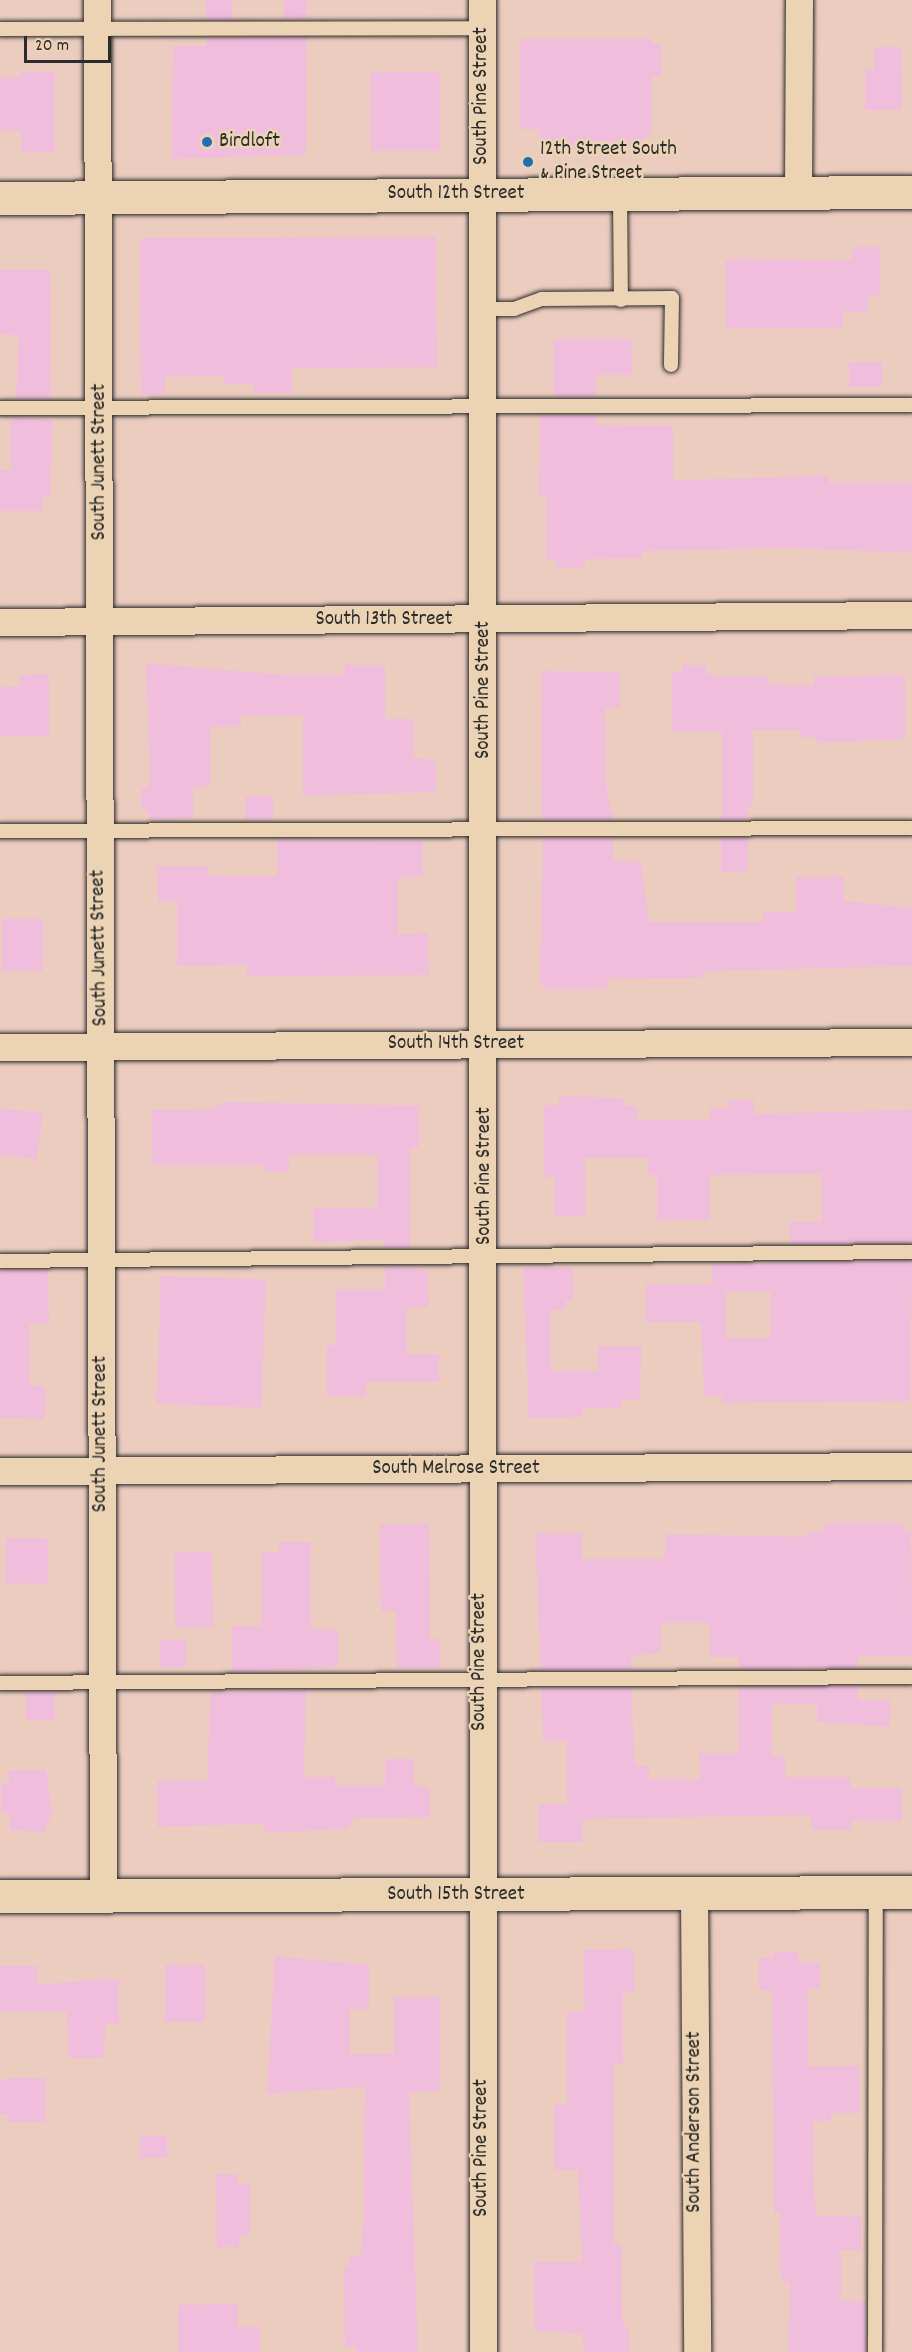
<!DOCTYPE html>
<html>
<head>
<meta charset="utf-8">
<style>
  body { margin:0 }
  #map { position:relative; width:912px; height:2352px; overflow:hidden; background:#ecccbf; font-family:Dekko,sans-serif }
  div>[style] { position:absolute }
  .building>* { inset:0; background:#f0bddc; transform-origin:0 0 }
  .roads { filter:drop-shadow(0 0 2px #2b2b2b) drop-shadow(0 0 2px #2b2b2b) }
  .service>* { height:14px; margin:-7px; padding:0 7px; transform-origin:7px; border-radius:7px; background:#ebd3b3 }
  .minor>* { height:27px; margin:-13.5px; padding:0 13.5px; transform-origin:13.5px; border-radius:13.5px; background:#ebd3b3 }
  .tertiary>* { height:33px; margin:-16.5px; padding:0 16.5px; transform-origin:16.5px; border-radius:16.5px; background:#ebd3b3 }
  .secondary>* { height:33px; margin:-16.5px; padding:0 16.5px; transform-origin:16.5px; border-radius:16.5px; background:#ebd3b3 }
  .dots>* { width:16px; height:16px; translate:-50% -50%; box-sizing:border-box; border:3px solid #ebd3b3; border-radius:50% }
  span { translate:-50% -50%; white-space:nowrap; text-align:center; line-height:1.15; -webkit-text-stroke:5px #ebd3b3; paint-order:stroke }
  .street-label { font-size:21px; color:#2b2b2b }
  .poi-label { font-size:21px; color:#2b2b2b }
  .left { translate:0 -50%; text-align:left }
  .scale { position:absolute; left:24px; top:36px; width:87px; height:27px; box-sizing:border-box; border:3px solid #2b2b2b; border-top:0; padding-left:8px; font-size:18px; line-height:21px; white-space:nowrap; color:#2b2b2b; -webkit-text-stroke:4px #ebd3b3; paint-order:stroke }
</style>
</head>
<body>
<div id="map">
  <div class="building">
    <i style="left:206px;top:0;width:26px;height:20px"></i>
    <i style="left:284px;top:0;width:23px;height:19px"></i>
    <i style="clip-path:polygon(307px 37px,306px 155px,172px 159px,173px 46px,206px 46px,206px 38px)"></i>
    <i style="clip-path:polygon(520px 39px,652px 39px,652px 44px,661px 44px,661px 76px,652px 76px,652px 132px,635px 148px,540px 148px,540px 129px,520px 129px)"></i>
    <i style="clip-path:polygon(874px 47px,901px 47px,902px 110px,865px 110px,866px 69px,874px 69px)"></i>
    <i style="clip-path:polygon(21px 72px,55px 72px,55px 152px,21px 152px,21px 131px,0 131px,0 77px,21px 77px)"></i>
    <i style="left:371px;top:72px;width:69px;height:79px"></i>
    <i style="clip-path:polygon(436px 237px,437px 367px,292px 368px,292px 393px,254px 393px,254px 384px,224px 384px,224px 376px,165px 377px,165px 394px,141px 395px,140px 238px)"></i>
    <i style="clip-path:polygon(854px 247px,880px 247px,880px 296px,868px 296px,868px 312px,843px 312px,843px 328px,726px 328px,725px 259px,851px 260px)"></i>
    <i style="clip-path:polygon(0 270px,50px 270px,51px 399px,16px 399px,19px 336px,0 333px)"></i>
    <i style="clip-path:polygon(553px 339px,632px 339px,632px 375px,596px 375px,596px 397px,554px 397px)"></i>
    <i style="left:849px;top:362px;width:33px;height:25px"></i>
    <i style="clip-path:polygon(540px 415px,596px 415px,596px 425px,673px 426px,673px 480px,829px 476px,829px 483px,912px 483px,912px 553px,791px 548px,642px 551px,642px 558px,585px 559px,585px 567px,556px 568px,556px 560px,547px 560px,547px 497px,539px 497px)"></i>
    <i style="clip-path:polygon(15px 417px,53px 420px,50px 497px,43px 497px,43px 511px,0 511px,0 470px,11px 470px,11px 421px)"></i>
    <i style="clip-path:polygon(146px 663px,286px 675px,345px 675px,345px 665px,385px 665px,385px 719px,413px 719px,413px 757px,436px 761px,436px 792px,303px 796px,303px 716px,241px 716px,241px 727px,210px 727px,210px 787px,193px 787px,193px 818px,149px 819px,149px 810px,141px 810px,141px 787px,148px 787px,150px 777px)"></i>
    <i style="clip-path:polygon(682px 665px,706px 665px,706px 673px,715px 676px,765px 676px,771px 685px,814px 685px,814px 676px,905px 675px,905px 739px,817px 743px,817px 737px,800px 737px,800px 730px,753px 730px,753px 806px,748px 806px,748px 820px,722px 820px,722px 732px,672px 732px,672px 672px,682px 672px)"></i>
    <i style="clip-path:polygon(541px 671px,620px 672px,620px 708px,605px 708px,605px 778px,613px 820px,542px 820px)"></i>
    <i style="clip-path:polygon(49px 674px,49px 736px,0 736px,0 687px,20px 686px,20px 675px)"></i>
    <i style="left:245px;top:796px;width:28px;height:23px"></i>
    <i style="clip-path:polygon(543px 838px,613px 838px,613px 861px,641px 861px,649px 922px,763px 922px,763px 912px,796px 912px,796px 877px,844px 877px,844px 901px,912px 908px,912px 966px,713px 971px,702px 973px,702px 978px,607px 979px,607px 989px,547px 989px,540px 985px)"></i>
    <i style="left:721px;top:838px;width:27px;height:34px"></i>
    <i style="clip-path:polygon(277px 839px,423px 841px,423px 877px,398px 877px,398px 934px,428px 933px,429px 975px,247px 976px,247px 965px,177px 966px,177px 901px,158px 901px,157px 866px,209px 866px,209px 876px,277px 876px)"></i>
    <i style="left:2px;top:919px;width:41px;height:52px"></i>
    <i style="clip-path:polygon(559px 1096px,623px 1098px,623px 1106px,637px 1106px,637px 1120px,710px 1120px,710px 1108px,728px 1108px,728px 1100px,754px 1100px,754px 1114px,912px 1110px,912px 1243px,790px 1244px,790px 1222px,822px 1222px,822px 1174px,710px 1175px,710px 1220px,657px 1221px,657px 1175px,648px 1175px,648px 1158px,585px 1158px,585px 1216px,555px 1216px,555px 1177px,544px 1177px,544px 1105px,559px 1105px)"></i>
    <i style="clip-path:polygon(226px 1102px,419px 1106px,419px 1148px,410px 1148px,410px 1248px,385px 1248px,384px 1240px,313px 1242px,313px 1208px,377px 1208px,377px 1155px,289px 1155px,289px 1172px,265px 1172px,265px 1165px,152px 1165px,152px 1110px,212px 1109px)"></i>
    <i style="left:0;top:1108px;width:43px;height:46px;rotate:7deg"></i>
    <i style="clip-path:polygon(evenodd,912px 1261px,910px 1401px,722px 1403px,722px 1396px,704px 1396px,701px 1322px,646px 1322px,646px 1284px,712px 1284px,712px 1264px,912px 1261px,726px 1292px,771px 1292px,771px 1338px,726px 1338px,726px 1292px)"></i>
    <i style="clip-path:polygon(385px 1266px,428px 1270px,429px 1307px,407px 1307px,407px 1354px,439px 1354px,439px 1382px,366px 1382px,366px 1396px,327px 1396px,327px 1345px,336px 1345px,336px 1289px,385px 1289px)"></i>
    <i style="clip-path:polygon(573px 1267px,573px 1301px,565px 1301px,565px 1310px,551px 1310px,551px 1371px,598px 1371px,598px 1346px,642px 1346px,639px 1400px,621px 1400px,621px 1408px,583px 1408px,583px 1417px,529px 1418px,523px 1268px)"></i>
    <i style="clip-path:polygon(0 1270px,48px 1270px,49px 1324px,29px 1324px,29px 1386px,45px 1386px,45px 1419px,0 1418px)"></i>
    <i style="left:161px;top:1276px;width:105px;height:128px;rotate:2deg"></i>
    <i style="clip-path:polygon(824px 1523px,903px 1523px,903px 1531px,911px 1531px,912px 1656px,858px 1656px,858px 1668px,739px 1669px,739px 1657px,710px 1657px,710px 1623px,661px 1623px,661px 1652px,631px 1657px,631px 1670px,541px 1670px,535px 1533px,582px 1533px,582px 1559px,664px 1559px,667px 1534px,809px 1537px,809px 1531px,824px 1531px)"></i>
    <i style="clip-path:polygon(380px 1524px,429px 1524px,430px 1639px,440px 1639px,440px 1668px,397px 1668px,396px 1611px,381px 1611px)"></i>
    <i style="left:6px;top:1538px;width:42px;height:45px;rotate:1deg"></i>
    <i style="clip-path:polygon(279px 1542px,311px 1542px,311px 1629px,338px 1629px,338px 1667px,232px 1672px,232px 1626px,262px 1626px,262px 1552px,279px 1552px)"></i>
    <i style="left:212px;top:1552px;width:75px;height:38px;rotate:89deg"></i>
    <i style="left:160px;top:1640px;width:26px;height:27px"></i>
    <i style="clip-path:polygon(858px 1686px,858px 1700px,890px 1700px,890px 1727px,817px 1722px,817px 1704px,772px 1704px,772px 1757px,785px 1757px,785px 1777px,850px 1777px,851px 1788px,902px 1788px,902px 1821px,851px 1821px,851px 1830px,811px 1830px,811px 1815px,583px 1819px,583px 1842px,539px 1842px,539px 1804px,567px 1804px,567px 1741px,543px 1741px,541px 1688px,631px 1688px,635px 1766px,649px 1766px,649px 1779px,700px 1779px,699px 1753px,739px 1753px,739px 1687px)"></i>
    <i style="clip-path:polygon(306px 1690px,304px 1777px,335px 1777px,335px 1785px,385px 1785px,385px 1759px,414px 1759px,414px 1785px,430px 1789px,430px 1817px,355px 1818px,348px 1828px,289px 1832px,264px 1832px,264px 1825px,253px 1824px,157px 1827px,157px 1781px,207px 1780px,211px 1693px)"></i>
    <i style="left:26px;top:1692px;width:29px;height:28px"></i>
    <i style="clip-path:polygon(9px 1770px,46px 1770px,52px 1813px,44px 1832px,10px 1830px,9px 1813px,1px 1813px,1px 1783px,9px 1783px)"></i>
    <i style="clip-path:polygon(634px 1949px,635px 1991px,623px 1992px,623px 2063px,614px 2063px,614px 2244px,622px 2244px,622px 2315px,624px 2327px,629px 2327px,629px 2352px,585px 2352px,582px 2334px,535px 2331px,534px 2262px,582px 2262px,578px 2170px,554px 2170px,554px 2105px,567px 2105px,567px 2011px,584px 2011px,584px 1950px)"></i>
    <i style="clip-path:polygon(774px 1952px,798px 1952px,798px 1963px,820px 1963px,820px 1989px,808px 1989px,808px 2066px,860px 2066px,860px 2113px,831px 2113px,831px 2121px,813px 2121px,813px 2172px,816px 2216px,861px 2216px,861px 2250px,841px 2250px,841px 2301px,866px 2301px,866px 2352px,788px 2352px,790px 2282px,781px 2282px,780px 2213px,774px 2213px,772px 1990px,759px 1990px,759px 1958px,774px 1958px)"></i>
    <i style="clip-path:polygon(275px 1956px,369px 1965px,369px 2009px,350px 2009px,350px 2054px,394px 2054px,394px 1997px,440px 1997px,440px 2092px,409px 2092px,418px 2352px,357px 2352px,357px 2346px,345px 2347px,344px 2266px,350px 2266px,350px 2256px,360px 2256px,364px 2218px,365px 2087px,267px 2094px)"></i>
    <i style="left:165px;top:1965px;width:40px;height:57px"></i>
    <i style="clip-path:polygon(0 1966px,37px 1966px,37px 1985px,119px 1978px,119px 2023px,106px 2023px,103px 2058px,68px 2058px,67px 2012px,0 2012px)"></i>
    <i style="clip-path:polygon(7px 2078px,45px 2078px,45px 2122px,7px 2122px,7px 2114px,0 2114px,0 2081px)"></i>
    <i style="left:140px;top:2136px;width:27px;height:22px"></i>
    <i style="clip-path:polygon(216px 2174px,237px 2174px,238px 2185px,250px 2184px,250px 2235px,239px 2235px,239px 2247px,217px 2247px)"></i>
    <i style="clip-path:polygon(238px 2304px,238px 2327px,260px 2327px,260px 2352px,178px 2352px,178px 2305px)"></i>
  </div>
  <div class="roads">
    <div class="service">
      <i style="left:0;top:29px;width:482px;rotate:-0.1deg"></i>
      <i style="left:620px;top:193px;width:107px;rotate:89.5deg"></i>
      <i style="left:483px;top:309px;width:31px"></i>
      <i style="left:514px;top:309px;width:30px;rotate:-20deg"></i>
      <i style="left:542px;top:299px;width:130px;rotate:-0.4deg"></i>
      <i style="left:672px;top:298px;width:67px;rotate:90.9deg"></i>
      <i style="left:0;top:408px;width:912px;rotate:-0.19deg"></i>
      <i style="left:0;top:831px;width:912px;rotate:-0.19deg"></i>
      <i style="left:0;top:1261px;width:912px;rotate:-0.57deg"></i>
      <i style="left:0;top:1683px;width:912px;rotate:-0.38deg"></i>
      <i style="left:875px;top:2352px;width:460px;rotate:-89.9deg"></i>
    </div>
    <div class="minor">
      <i style="left:97px;top:0;width:1895px;rotate:89.82deg"></i>
      <i style="left:482px;top:0;width:2352px;rotate:89.98deg"></i>
      <i style="left:798px;top:192px;width:192px;rotate:-89.7deg"></i>
      <i style="left:0;top:622px;width:912px;rotate:-0.44deg"></i>
      <i style="left:0;top:1047px;width:912px;rotate:-0.31deg"></i>
      <i style="left:0;top:1471px;width:912px;rotate:-0.31deg"></i>
      <i style="left:694px;top:1893px;width:459px;rotate:89.6deg"></i>
    </div>
    <div class="tertiary">
      <i style="left:0;top:1896px;width:912px;rotate:-0.25deg"></i>
    </div>
    <div class="secondary">
      <i style="left:0;top:198px;width:912px;rotate:-0.38deg"></i>
    </div>
  </div>
  <div class="dots">
    <i style="left:207px;top:142px;background:#1f6fb2"></i>
    <i style="left:528px;top:162px;background:#1f6fb2"></i>
  </div>
  <div class="street-label">
    <span style="left:482px;top:96px;rotate:-90deg">South Pine Street</span>
    <span style="left:456px;top:194px">South 12th Street</span>
    <span style="left:100px;top:462px;rotate:-90deg">South Junett Street</span>
    <span style="left:384px;top:620px">South 13th Street</span>
    <span style="left:484px;top:690px;rotate:-90deg">South Pine Street</span>
    <span style="left:100px;top:948px;rotate:-91deg">South Junett Street</span>
    <span style="left:456px;top:1044px">South 14th Street</span>
    <span style="left:485px;top:1176px;rotate:-90deg">South Pine Street</span>
    <span style="left:101px;top:1434px;rotate:-90deg">South Junett Street</span>
    <span style="left:456px;top:1469px">South Melrose Street</span>
    <span style="left:480px;top:1662px;rotate:-90deg">South Pine Street</span>
    <span style="left:456px;top:1895px">South 15th Street</span>
    <span style="left:695px;top:2122px;rotate:-90deg">South Anderson Street</span>
    <span style="left:482px;top:2148px;rotate:-90deg">South Pine Street</span>
  </div>
  <div class="poi-label">
    <span class="left" style="left:219px;top:142px">Birdloft</span>
    <span class="left" style="left:540px;top:162px">12th Street South<br>&amp; Pine Street</span>
  </div>
  <div class="scale">20 m</div>
</div>
</body>
</html>
